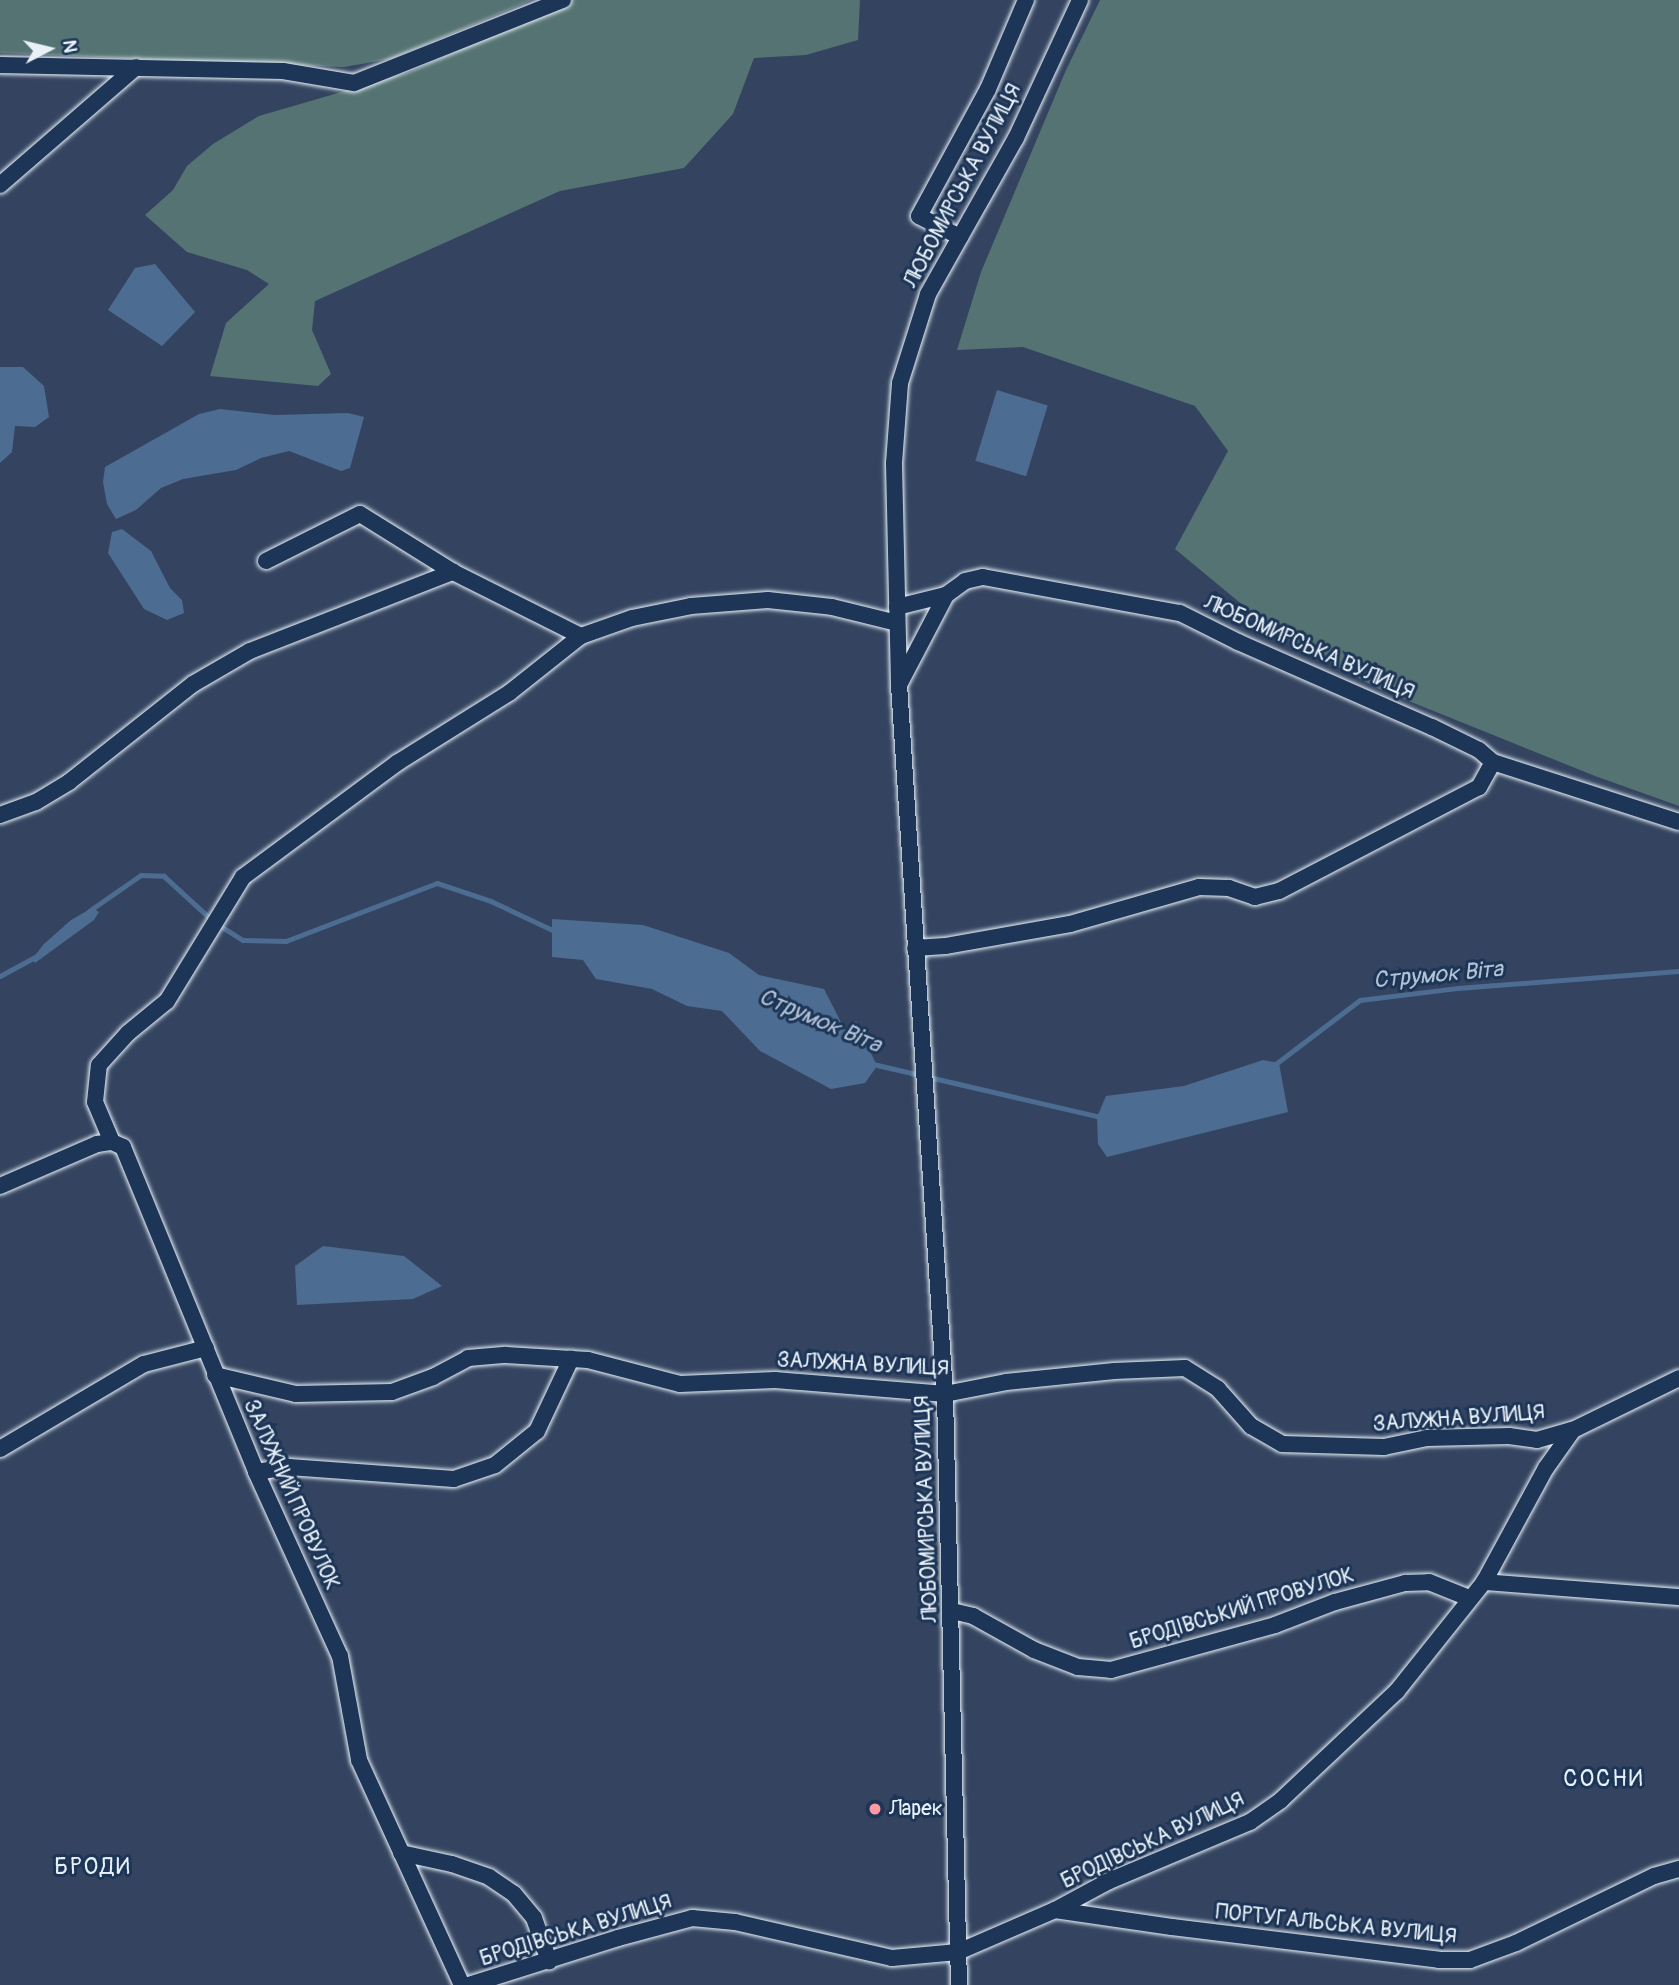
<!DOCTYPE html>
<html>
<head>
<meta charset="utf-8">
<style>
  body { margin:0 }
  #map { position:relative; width:1679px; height:1985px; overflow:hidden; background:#344460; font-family:Pangolin,sans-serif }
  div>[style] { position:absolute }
  .green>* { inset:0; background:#557372 }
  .water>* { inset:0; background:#4c6c91; transform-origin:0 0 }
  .stream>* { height:4.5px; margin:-2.25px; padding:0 2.25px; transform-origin:2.25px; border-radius:2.25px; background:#4c6c91 }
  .roads { filter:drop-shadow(0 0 2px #e8f1f8) drop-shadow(0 0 2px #e8f1f8) }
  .street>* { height:16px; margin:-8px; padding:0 8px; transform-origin:8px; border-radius:8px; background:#1d3557 }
  .dots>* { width:19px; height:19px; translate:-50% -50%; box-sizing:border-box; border:4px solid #1d3557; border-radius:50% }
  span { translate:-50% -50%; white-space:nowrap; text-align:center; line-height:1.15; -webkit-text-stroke:6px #1d3557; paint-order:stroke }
  .street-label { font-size:21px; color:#e8f1f8 }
  .poi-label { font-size:21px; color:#e8f1f8 }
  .left { translate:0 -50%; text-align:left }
  .water-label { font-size:23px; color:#b1c2d4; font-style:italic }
  .neighbourhood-label { font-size:23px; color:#e8f1f8; letter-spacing:2px }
  .north { position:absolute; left:14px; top:14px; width:70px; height:70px; -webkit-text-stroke:5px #1d3557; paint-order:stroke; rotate:83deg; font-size:19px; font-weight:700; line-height:28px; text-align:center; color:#e8f1f8 }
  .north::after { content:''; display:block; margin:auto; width:24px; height:32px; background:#e8f1f8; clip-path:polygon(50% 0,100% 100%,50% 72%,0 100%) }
</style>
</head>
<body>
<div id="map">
  <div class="green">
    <i style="clip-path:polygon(0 0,532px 0,390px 59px,344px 67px,0 53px)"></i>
    <i style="clip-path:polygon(573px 0,860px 0,858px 40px,806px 55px,754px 58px,733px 114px,684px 168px,560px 191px,315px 301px,312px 330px,331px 374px,318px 386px,210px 376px,226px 323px,269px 284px,247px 270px,187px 252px,145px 215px,173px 190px,187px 166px,213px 144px,259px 116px,410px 72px)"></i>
    <i style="clip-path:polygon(1100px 0,1679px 0,1679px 806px,1595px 776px,1379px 689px,1279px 635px,1175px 549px,1228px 451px,1195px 406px,1023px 347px,957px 350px,981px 272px,1066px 70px)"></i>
  </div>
  <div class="water">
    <i style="clip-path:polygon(155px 264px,195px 312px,162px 346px,108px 310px,135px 268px)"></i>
    <i style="clip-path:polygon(23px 367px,44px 386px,49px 417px,35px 427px,15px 426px,12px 452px,0 463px,0 367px)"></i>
    <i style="left:997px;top:390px;width:53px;height:74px;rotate:17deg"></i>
    <i style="clip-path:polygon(220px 409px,275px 415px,348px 413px,364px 417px,350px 468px,341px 471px,289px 451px,261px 458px,236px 470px,183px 479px,161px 488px,136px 510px,116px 519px,107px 504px,103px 482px,105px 467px,199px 414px)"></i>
    <i style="clip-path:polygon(122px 529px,151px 551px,170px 588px,182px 600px,184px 613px,167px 620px,144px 609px,108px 553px,112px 532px)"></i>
    <i style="clip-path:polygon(92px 908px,99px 912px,94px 920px,35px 963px,32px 959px,44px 944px,71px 920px)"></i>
    <i style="clip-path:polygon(552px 919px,643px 925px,729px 953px,759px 975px,824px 989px,845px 1030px,856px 1021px,877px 1066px,865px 1083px,831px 1089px,760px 1051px,722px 1011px,687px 1006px,652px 989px,596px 979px,583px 960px,552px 957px)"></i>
    <i style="clip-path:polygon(1263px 1060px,1279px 1063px,1288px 1112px,1107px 1157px,1098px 1144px,1097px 1117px,1106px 1096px,1184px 1086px)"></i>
    <i style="clip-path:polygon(323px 1246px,404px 1256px,442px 1286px,413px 1299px,297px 1305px,295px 1266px)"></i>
  </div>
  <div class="stream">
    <i style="left:89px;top:911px;width:63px;rotate:-34.7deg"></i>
    <i style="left:141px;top:875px;width:23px;rotate:2deg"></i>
    <i style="left:164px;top:876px;width:65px;rotate:42.5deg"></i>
    <i style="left:219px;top:925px;width:28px;rotate:32deg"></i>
    <i style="left:243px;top:940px;width:43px;rotate:1.3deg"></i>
    <i style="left:286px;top:941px;width:162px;rotate:-21deg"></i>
    <i style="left:437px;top:883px;width:57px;rotate:18.4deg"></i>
    <i style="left:491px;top:901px;width:73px;rotate:25.2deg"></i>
    <i style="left:0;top:976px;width:42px;rotate:-28.4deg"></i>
    <i style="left:873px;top:1064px;width:233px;rotate:13.1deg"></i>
    <i style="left:1273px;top:1066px;width:109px;rotate:-37.2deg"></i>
    <i style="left:1360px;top:1000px;width:99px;rotate:-7deg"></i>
    <i style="left:1458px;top:988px;width:222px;rotate:-4.4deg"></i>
  </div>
  <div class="roads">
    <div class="street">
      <i style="left:0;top:65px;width:283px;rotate:1.2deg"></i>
      <i style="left:283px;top:71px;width:72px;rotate:9.6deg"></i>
      <i style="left:354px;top:83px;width:225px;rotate:-21.7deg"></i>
      <i style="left:0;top:185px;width:180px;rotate:-40.9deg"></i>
      <i style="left:960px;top:237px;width:46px;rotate:-152.9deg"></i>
      <i style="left:919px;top:216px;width:145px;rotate:-61.5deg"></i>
      <i style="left:988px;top:89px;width:97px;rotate:-66.9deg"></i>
      <i style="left:266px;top:561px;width:105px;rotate:-26.6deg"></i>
      <i style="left:360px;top:514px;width:110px;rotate:31.9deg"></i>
      <i style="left:453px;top:572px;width:143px;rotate:26.6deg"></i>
      <i style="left:897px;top:607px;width:50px;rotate:-13.8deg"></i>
      <i style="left:946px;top:595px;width:24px;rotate:-36deg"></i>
      <i style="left:965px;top:581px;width:18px;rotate:-13deg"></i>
      <i style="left:983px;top:577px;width:200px;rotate:10.4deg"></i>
      <i style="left:1180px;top:613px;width:65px;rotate:26.6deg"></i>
      <i style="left:1238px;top:642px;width:212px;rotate:23.7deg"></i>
      <i style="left:1432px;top:727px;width:52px;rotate:26.1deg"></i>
      <i style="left:1479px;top:750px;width:18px;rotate:41deg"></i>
      <i style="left:1493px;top:762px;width:29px;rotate:119deg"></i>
      <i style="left:1479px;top:787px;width:225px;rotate:152.5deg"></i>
      <i style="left:1279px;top:891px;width:25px;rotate:166deg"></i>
      <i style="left:1255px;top:897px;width:28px;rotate:-161deg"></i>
      <i style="left:1229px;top:888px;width:30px;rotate:-178deg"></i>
      <i style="left:1199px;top:887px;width:134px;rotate:164deg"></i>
      <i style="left:1070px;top:924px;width:127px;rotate:170deg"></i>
      <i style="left:945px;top:946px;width:30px;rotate:176deg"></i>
      <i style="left:900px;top:683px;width:99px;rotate:-62.4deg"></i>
      <i style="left:1493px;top:762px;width:195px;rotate:17.9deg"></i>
      <i style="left:0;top:815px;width:38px;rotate:-20deg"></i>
      <i style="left:36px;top:802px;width:39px;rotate:-31deg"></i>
      <i style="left:69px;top:782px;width:158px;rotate:-38.3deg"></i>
      <i style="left:193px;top:684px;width:66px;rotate:-30.1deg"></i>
      <i style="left:250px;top:651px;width:218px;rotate:-21.3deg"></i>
      <i style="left:112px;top:1142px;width:43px;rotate:-113deg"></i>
      <i style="left:95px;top:1102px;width:37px;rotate:-84deg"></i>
      <i style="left:99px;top:1065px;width:43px;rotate:-47.8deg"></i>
      <i style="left:128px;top:1033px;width:50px;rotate:-39.4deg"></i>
      <i style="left:167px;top:1001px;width:145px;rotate:-58.5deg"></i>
      <i style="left:243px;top:877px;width:192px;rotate:-36.5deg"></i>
      <i style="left:397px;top:763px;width:132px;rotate:-32deg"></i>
      <i style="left:509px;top:693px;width:92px;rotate:-38.4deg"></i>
      <i style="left:581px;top:636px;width:54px;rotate:-19.4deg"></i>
      <i style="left:632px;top:618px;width:60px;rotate:-11.5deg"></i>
      <i style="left:691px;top:606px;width:77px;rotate:-4.5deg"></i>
      <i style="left:768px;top:600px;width:64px;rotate:6.2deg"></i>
      <i style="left:832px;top:607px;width:67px;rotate:13.8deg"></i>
      <i style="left:0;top:1186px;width:106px;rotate:-23.4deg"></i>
      <i style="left:97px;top:1144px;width:15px;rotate:-8deg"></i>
      <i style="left:112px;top:1142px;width:12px;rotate:24deg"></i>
      <i style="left:123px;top:1147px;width:351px;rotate:67.7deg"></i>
      <i style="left:256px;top:1472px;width:202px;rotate:65.5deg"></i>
      <i style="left:340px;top:1656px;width:106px;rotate:79.6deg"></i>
      <i style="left:359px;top:1760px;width:247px;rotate:65.4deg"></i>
      <i style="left:215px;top:1375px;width:83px;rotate:13.2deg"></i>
      <i style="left:296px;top:1394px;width:96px;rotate:-1.2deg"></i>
      <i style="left:392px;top:1392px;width:44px;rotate:-20.1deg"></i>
      <i style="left:433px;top:1377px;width:40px;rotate:-28deg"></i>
      <i style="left:468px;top:1358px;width:38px;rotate:-5deg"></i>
      <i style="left:506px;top:1355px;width:82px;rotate:3.5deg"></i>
      <i style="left:588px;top:1360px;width:95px;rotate:14.6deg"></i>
      <i style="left:680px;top:1384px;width:95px;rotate:-2.4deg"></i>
      <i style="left:775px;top:1380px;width:171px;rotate:4.7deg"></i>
      <i style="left:945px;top:1394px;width:62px;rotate:-11.1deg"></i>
      <i style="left:1006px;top:1382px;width:109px;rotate:-5.8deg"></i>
      <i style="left:1114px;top:1371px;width:71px;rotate:-2.4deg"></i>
      <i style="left:1185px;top:1368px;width:39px;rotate:32deg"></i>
      <i style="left:1218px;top:1389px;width:50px;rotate:48.3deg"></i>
      <i style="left:1251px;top:1426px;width:36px;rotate:30deg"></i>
      <i style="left:1282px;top:1444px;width:102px;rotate:1.7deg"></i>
      <i style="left:1384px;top:1447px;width:44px;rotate:-11.8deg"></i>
      <i style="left:1427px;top:1438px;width:82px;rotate:-1.4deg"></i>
      <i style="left:1509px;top:1436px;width:28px;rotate:8deg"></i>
      <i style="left:1537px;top:1440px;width:37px;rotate:-16deg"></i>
      <i style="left:0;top:1449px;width:167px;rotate:-30.6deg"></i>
      <i style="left:144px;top:1364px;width:64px;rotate:-14.5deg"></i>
      <i style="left:256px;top:1472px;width:33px;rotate:-9deg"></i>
      <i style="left:289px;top:1467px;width:165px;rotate:4.2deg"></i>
      <i style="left:454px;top:1479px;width:43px;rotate:-18.9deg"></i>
      <i style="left:495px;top:1465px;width:54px;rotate:-39deg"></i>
      <i style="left:537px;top:1431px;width:80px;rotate:-64.7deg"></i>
      <i style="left:1484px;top:1582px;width:196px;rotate:4.4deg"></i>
      <i style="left:952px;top:1611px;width:22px;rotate:13deg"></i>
      <i style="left:973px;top:1616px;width:70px;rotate:29.1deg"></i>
      <i style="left:1034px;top:1650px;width:47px;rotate:21.1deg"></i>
      <i style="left:1078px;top:1667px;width:33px;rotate:5deg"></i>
      <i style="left:1111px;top:1670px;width:170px;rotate:-15.3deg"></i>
      <i style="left:1275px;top:1625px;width:64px;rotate:-21deg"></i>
      <i style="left:1335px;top:1602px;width:73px;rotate:-15.2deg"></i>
      <i style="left:1405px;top:1583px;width:24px;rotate:-2deg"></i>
      <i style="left:1429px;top:1582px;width:43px;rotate:21.8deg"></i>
      <i style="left:401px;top:1853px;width:52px;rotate:12.2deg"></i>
      <i style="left:452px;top:1864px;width:39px;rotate:19deg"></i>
      <i style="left:489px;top:1877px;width:30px;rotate:34deg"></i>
      <i style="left:514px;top:1894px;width:31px;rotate:50deg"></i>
      <i style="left:534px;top:1918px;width:46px;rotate:70.8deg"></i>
      <i style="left:1055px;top:1910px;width:118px;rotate:8.3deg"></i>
      <i style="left:1172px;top:1927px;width:269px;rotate:7deg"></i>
      <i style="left:1439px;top:1960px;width:31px"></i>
      <i style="left:1470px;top:1960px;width:49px;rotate:-20.3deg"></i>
      <i style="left:1516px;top:1943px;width:153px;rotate:-25.9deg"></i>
      <i style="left:1654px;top:1876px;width:26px;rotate:-16deg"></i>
      <i style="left:469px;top:1985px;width:156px;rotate:-17.5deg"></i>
      <i style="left:618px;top:1938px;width:77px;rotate:-15.1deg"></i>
      <i style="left:692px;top:1918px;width:43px;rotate:5.3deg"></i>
      <i style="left:735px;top:1922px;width:161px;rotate:12.9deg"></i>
      <i style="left:892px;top:1958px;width:66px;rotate:-5.2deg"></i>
      <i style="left:958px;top:1952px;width:106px;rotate:-23.4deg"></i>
      <i style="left:1055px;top:1910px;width:61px;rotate:-28.2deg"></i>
      <i style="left:1109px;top:1881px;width:153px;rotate:-22.7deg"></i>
      <i style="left:1250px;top:1822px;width:38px;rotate:-35deg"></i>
      <i style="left:1281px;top:1800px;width:159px;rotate:-43.2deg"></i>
      <i style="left:1397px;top:1691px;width:139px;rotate:-51.4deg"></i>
      <i style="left:1484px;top:1582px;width:130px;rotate:-61.5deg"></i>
      <i style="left:1546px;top:1468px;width:47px;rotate:-54.6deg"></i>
      <i style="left:1573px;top:1430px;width:118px;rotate:-26.1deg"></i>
      <i style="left:959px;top:1985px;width:591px;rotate:-91.36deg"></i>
      <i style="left:945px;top:1394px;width:711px;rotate:-93.71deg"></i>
      <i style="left:899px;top:684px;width:221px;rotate:-91.3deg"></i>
      <i style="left:894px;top:463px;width:80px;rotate:-85.7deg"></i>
      <i style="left:900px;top:383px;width:93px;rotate:-72.5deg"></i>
      <i style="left:928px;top:294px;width:179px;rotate:-60.6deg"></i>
      <i style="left:1016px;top:138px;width:152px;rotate:-65.1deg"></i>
    </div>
  </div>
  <div class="dots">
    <i style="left:875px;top:1809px;background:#ff9aa2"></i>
  </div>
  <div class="street-label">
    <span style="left:963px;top:186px;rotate:-62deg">ЛЮБОМИРСЬКА ВУЛИЦЯ</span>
    <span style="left:1309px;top:648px;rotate:24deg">ЛЮБОМИРСЬКА ВУЛИЦЯ</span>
    <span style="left:863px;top:1365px;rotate:3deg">ЗАЛУЖНА ВУЛИЦЯ</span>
    <span style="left:1459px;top:1419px;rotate:-4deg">ЗАЛУЖНА ВУЛИЦЯ</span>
    <span style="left:291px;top:1495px;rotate:66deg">ЗАЛУЖНИЙ ПРОВУЛОК</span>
    <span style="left:927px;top:1509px;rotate:-92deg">ЛЮБОМИРСЬКА ВУЛИЦЯ</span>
    <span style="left:1242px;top:1609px;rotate:-17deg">БРОДІВСЬКИЙ ПРОВУЛОК</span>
    <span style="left:1153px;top:1841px;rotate:-25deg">БРОДІВСЬКА ВУЛИЦЯ</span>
    <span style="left:1336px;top:1925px;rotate:6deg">ПОРТУГАЛЬСЬКА ВУЛИЦЯ</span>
    <span style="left:576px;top:1931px;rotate:-17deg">БРОДІВСЬКА ВУЛИЦЯ</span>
  </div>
  <div class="poi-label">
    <span class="left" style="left:889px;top:1809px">Ларек</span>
  </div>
  <div class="water-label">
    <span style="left:1438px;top:975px;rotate:-5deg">Струмок Віта</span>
    <span style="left:820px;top:1021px;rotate:23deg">Струмок Віта</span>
  </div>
  <div class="neighbourhood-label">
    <span style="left:1604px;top:1779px">СОСНИ</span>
    <span style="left:93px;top:1867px">БРОДИ</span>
  </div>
  <div class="north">N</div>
</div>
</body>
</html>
